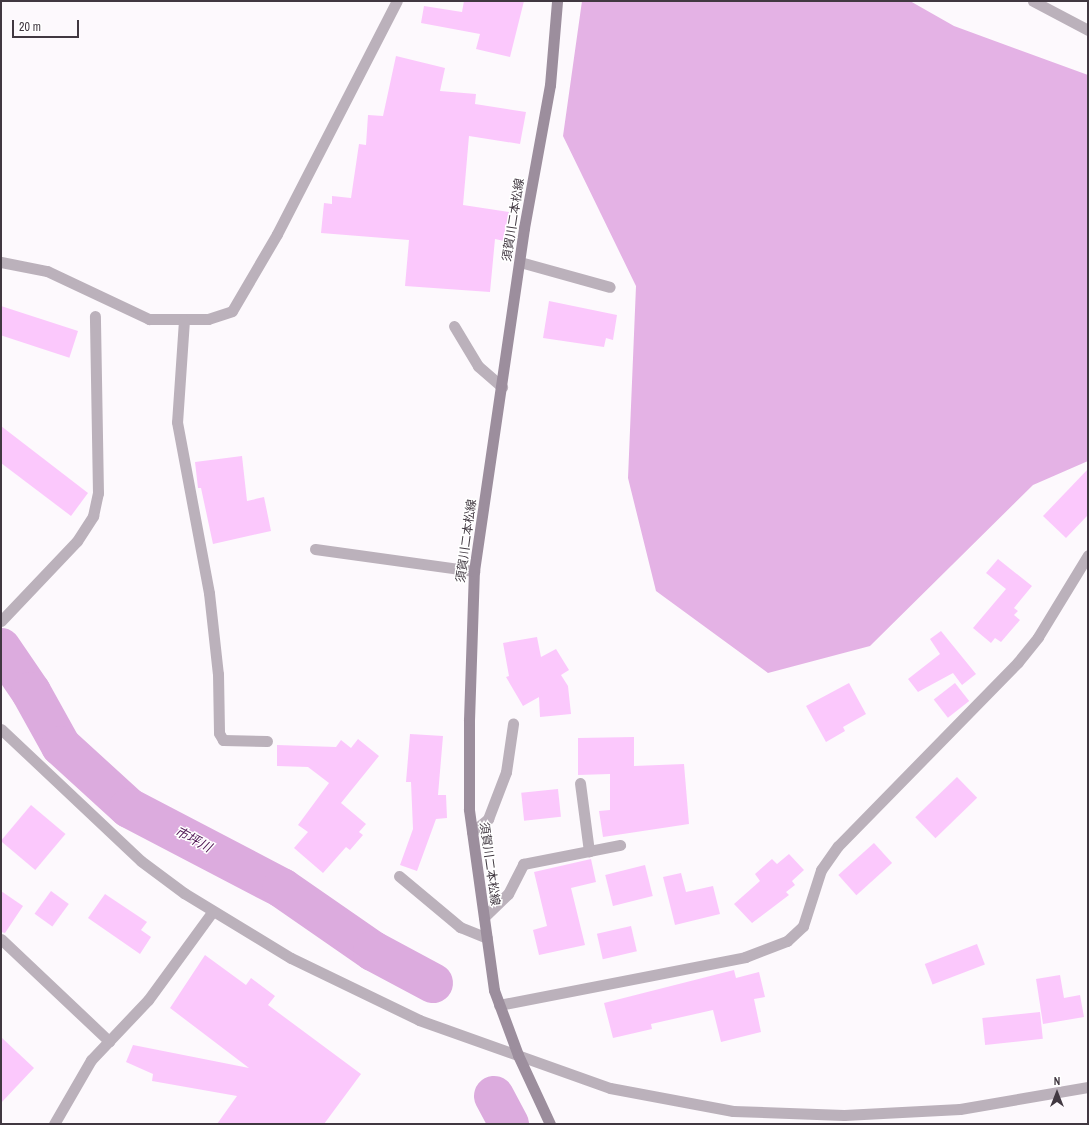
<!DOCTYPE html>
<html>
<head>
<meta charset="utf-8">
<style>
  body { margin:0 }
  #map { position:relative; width:1089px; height:1125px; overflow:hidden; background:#fdf9fd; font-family:"Archivo Narrow","Noto Sans JP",sans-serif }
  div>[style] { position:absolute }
  .forest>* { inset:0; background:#e4b2e5 }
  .river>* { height:40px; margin:-20px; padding:0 20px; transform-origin:20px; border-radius:20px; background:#dcabde }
  .building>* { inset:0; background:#fbc8fc; transform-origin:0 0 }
  .service>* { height:11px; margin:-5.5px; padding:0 5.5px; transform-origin:5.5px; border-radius:5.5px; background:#bbb1bb }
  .minor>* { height:11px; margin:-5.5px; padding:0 5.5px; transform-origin:5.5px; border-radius:5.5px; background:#bbb1bb }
  .tertiary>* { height:11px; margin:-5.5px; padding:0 5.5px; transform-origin:5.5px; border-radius:5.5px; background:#bbb1bb }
  .secondary>* { height:11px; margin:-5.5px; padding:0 5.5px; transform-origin:5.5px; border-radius:5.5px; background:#9c8e9d }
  span { translate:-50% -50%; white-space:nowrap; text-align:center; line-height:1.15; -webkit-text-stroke:3px #fff; paint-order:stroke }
  .street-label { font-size:12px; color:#413841 }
  .water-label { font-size:13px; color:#4e1452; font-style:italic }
  .frame { position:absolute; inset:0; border:2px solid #413841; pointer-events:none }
  .north { position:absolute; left:1037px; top:1073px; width:40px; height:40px; -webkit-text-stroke:3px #fff; paint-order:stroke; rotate:0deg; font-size:11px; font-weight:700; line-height:16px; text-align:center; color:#413841 }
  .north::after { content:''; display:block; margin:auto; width:14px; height:18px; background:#413841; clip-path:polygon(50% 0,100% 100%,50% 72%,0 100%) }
  .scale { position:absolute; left:12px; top:20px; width:67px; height:18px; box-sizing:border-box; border:2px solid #413841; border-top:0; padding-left:5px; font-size:12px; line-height:14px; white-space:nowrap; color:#413841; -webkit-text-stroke:3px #fff; paint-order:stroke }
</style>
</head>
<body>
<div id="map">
  <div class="forest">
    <i style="clip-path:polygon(582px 1px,910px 1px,954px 26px,1088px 75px,1088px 461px,1033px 485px,870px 646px,768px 673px,656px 591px,628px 478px,636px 286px,563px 136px)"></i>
  </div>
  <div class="river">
    <i style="left:1px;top:648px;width:53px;rotate:55.7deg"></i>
    <i style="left:31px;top:692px;width:62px;rotate:60.9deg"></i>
    <i style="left:61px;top:746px;width:92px;rotate:42.4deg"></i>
    <i style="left:129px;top:808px;width:173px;rotate:27.6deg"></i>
    <i style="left:282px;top:888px;width:111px;rotate:34.7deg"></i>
    <i style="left:373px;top:951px;width:68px;rotate:28.1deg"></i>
    <i style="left:494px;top:1096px;width:32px;rotate:62deg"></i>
  </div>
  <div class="building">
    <i style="clip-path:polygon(464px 1px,524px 1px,510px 57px,476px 49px,480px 34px,421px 23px,424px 6px,462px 12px)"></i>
    <i style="clip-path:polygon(396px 56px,445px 68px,440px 91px,476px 94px,475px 104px,526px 112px,520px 144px,469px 136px,463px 205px,509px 212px,504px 241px,495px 239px,490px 292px,405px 286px,409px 240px,321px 233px,324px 203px,332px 204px,332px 196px,351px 198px,359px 144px,366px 145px,368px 115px,383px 116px)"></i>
    <i style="clip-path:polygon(549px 301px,617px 315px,613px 340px,606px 338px,604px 347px,543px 338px)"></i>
    <i style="left:1px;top:306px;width:81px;height:28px;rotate:18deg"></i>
    <i style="clip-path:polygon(1px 426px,88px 493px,71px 516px,1px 463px)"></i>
    <i style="clip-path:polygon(242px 456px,247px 501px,264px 497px,271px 531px,213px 544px,201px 488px,198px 488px,195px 462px)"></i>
    <i style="clip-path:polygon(1088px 469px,1088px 515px,1066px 538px,1043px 516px)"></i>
    <i style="clip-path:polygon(998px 559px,1032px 586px,1014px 608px,1018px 611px,1014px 615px,1020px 620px,1001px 642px,995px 638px,991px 643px,973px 628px,1006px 589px,986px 573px)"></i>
    <i style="clip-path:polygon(941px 631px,976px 674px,962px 685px,953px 673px,918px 692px,908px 679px,940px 654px,930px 639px)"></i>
    <i style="clip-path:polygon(537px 637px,541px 657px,556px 649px,569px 670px,561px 675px,568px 686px,571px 714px,540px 717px,539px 697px,523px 706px,506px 677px,509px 676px,503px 643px)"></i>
    <i style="clip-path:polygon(849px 683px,866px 714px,843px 727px,845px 731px,826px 742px,806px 706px)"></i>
    <i style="left:955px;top:683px;width:23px;height:27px;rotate:52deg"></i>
    <i style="clip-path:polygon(410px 734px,443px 736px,438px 795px,446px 795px,447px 818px,436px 819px,417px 871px,400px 865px,413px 829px,411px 782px,406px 782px)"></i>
    <i style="clip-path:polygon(634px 737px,634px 766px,684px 764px,689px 824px,603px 837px,599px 811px,610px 810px,610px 774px,578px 775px,578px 738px)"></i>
    <i style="clip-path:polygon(358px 739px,379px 756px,341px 803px,366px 824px,359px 832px,363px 835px,350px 850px,346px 847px,323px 873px,294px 848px,308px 832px,298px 825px,329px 783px,308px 767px,277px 766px,277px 745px,336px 747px,341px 740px,351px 748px)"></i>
    <i style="left:957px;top:777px;width:29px;height:58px;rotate:46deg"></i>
    <i style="left:558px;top:789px;width:28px;height:37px;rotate:84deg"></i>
    <i style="left:31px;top:805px;width:45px;height:47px;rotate:40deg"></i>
    <i style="left:874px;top:843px;width:27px;height:48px;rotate:48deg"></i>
    <i style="clip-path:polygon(789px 854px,804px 870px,792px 881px,795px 885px,786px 892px,789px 895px,752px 923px,734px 904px,760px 881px,755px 874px,772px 859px,777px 864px)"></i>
    <i style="clip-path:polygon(591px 859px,596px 882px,571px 888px,585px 945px,539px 955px,533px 930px,547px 926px,534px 872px)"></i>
    <i style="left:645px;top:865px;width:32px;height:41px;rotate:76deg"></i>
    <i style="clip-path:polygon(681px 873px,686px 892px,713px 886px,720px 914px,675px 925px,663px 877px)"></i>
    <i style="clip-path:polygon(1px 891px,23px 906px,5px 933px,1px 932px)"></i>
    <i style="left:51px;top:891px;width:22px;height:28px;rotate:36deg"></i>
    <i style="clip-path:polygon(105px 894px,147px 922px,141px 930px,151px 937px,140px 954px,88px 918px)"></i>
    <i style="left:631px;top:926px;width:26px;height:35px;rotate:77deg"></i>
    <i style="left:977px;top:944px;width:22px;height:56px;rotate:69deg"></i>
    <i style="clip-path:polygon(205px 955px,246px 985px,251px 978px,275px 996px,268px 1005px,361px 1074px,324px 1124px,217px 1124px,237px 1096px,152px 1081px,153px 1074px,126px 1062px,133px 1045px,249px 1068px,170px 1008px)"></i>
    <i style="clip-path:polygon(734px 970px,736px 978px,759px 972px,765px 997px,754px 999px,761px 1032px,721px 1042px,713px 1010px,651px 1024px,652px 1029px,613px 1038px,604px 1003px)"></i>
    <i style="clip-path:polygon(1060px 975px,1064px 998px,1080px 995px,1084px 1017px,1043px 1024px,1036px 979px)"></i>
    <i style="left:1040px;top:1012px;width:27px;height:58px;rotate:84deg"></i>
    <i style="clip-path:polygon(1px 1037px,34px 1068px,1px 1103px)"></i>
  </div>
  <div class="service">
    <i style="left:520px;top:262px;width:93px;rotate:15.5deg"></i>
  </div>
  <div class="minor">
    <i style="left:1033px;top:1px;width:62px;rotate:27.8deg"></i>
    <i style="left:1px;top:262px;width:47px;rotate:11.1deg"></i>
    <i style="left:47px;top:271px;width:113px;rotate:25.2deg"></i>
    <i style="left:149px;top:319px;width:59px"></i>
    <i style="left:208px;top:319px;width:25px;rotate:-18deg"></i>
    <i style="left:232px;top:311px;width:89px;rotate:-59.7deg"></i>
    <i style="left:277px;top:234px;width:262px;rotate:-62.8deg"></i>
    <i style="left:184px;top:320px;width:102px;rotate:93.9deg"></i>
    <i style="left:177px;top:422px;width:174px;rotate:79.4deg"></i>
    <i style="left:209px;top:593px;width:81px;rotate:83.7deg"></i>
    <i style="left:218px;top:674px;width:59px;rotate:89deg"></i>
    <i style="left:219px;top:733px;width:8px;rotate:60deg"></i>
    <i style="left:223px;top:740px;width:44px;rotate:1.3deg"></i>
    <i style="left:454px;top:326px;width:47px;rotate:59deg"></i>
    <i style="left:478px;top:366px;width:32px;rotate:41deg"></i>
    <i style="left:315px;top:549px;width:161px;rotate:7.9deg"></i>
    <i style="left:1px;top:621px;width:110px;rotate:-46.5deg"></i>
    <i style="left:77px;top:541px;width:30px;rotate:-57deg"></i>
    <i style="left:93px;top:516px;width:24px;rotate:-78deg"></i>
    <i style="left:98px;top:493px;width:177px;rotate:-91deg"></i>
    <i style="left:580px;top:783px;width:69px;rotate:82.5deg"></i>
    <i style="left:472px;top:832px;width:21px;rotate:-39deg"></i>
    <i style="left:488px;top:819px;width:50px;rotate:-69deg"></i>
    <i style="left:506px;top:772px;width:49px;rotate:-81.7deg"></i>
    <i style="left:399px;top:876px;width:80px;rotate:39.9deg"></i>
    <i style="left:460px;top:927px;width:29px;rotate:22deg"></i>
    <i style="left:484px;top:917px;width:33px;rotate:-44deg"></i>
    <i style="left:508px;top:894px;width:34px;rotate:-63deg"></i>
    <i style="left:523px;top:864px;width:99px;rotate:-11.1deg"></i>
    <i style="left:1px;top:939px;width:149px;rotate:43.4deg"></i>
    <i style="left:499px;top:1005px;width:251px;rotate:-11deg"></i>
    <i style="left:745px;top:957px;width:45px;rotate:-20.9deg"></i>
    <i style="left:787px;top:941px;width:22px;rotate:-43deg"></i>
    <i style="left:803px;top:926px;width:59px;rotate:-72.2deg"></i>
    <i style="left:821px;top:870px;width:29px;rotate:-55deg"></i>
    <i style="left:838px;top:846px;width:257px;rotate:-45.6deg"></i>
    <i style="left:1018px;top:662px;width:32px;rotate:-51deg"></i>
    <i style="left:1038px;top:637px;width:96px;rotate:-58.6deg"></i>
    <i style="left:54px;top:1124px;width:74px;rotate:-60deg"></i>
    <i style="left:91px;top:1060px;width:83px;rotate:-46.5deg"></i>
    <i style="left:148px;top:1000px;width:110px;rotate:-53.9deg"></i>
  </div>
  <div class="tertiary">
    <i style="left:1px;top:729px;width:192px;rotate:43.3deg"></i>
    <i style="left:141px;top:861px;width:54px;rotate:36.7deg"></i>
    <i style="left:184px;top:893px;width:125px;rotate:31.3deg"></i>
    <i style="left:291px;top:958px;width:142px;rotate:25.8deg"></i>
    <i style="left:419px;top:1020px;width:203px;rotate:19.6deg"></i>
    <i style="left:610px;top:1088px;width:125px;rotate:10.6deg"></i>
    <i style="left:733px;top:1111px;width:111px;rotate:2.1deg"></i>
    <i style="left:844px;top:1115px;width:116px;rotate:-3deg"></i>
    <i style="left:960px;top:1109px;width:130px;rotate:-9.8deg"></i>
  </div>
  <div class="secondary">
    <i style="left:550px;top:1124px;width:76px;rotate:-114.9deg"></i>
    <i style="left:518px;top:1055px;width:69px;rotate:-110.3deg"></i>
    <i style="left:494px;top:990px;width:183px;rotate:-97.9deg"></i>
    <i style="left:469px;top:809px;width:89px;rotate:-90deg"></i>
    <i style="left:469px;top:720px;width:149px;rotate:-88.1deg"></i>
    <i style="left:474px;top:571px;width:347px;rotate:-81.7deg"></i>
    <i style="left:524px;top:228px;width:145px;rotate:-79.7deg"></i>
    <i style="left:550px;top:85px;width:84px;rotate:-85.2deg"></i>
  </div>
  <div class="street-label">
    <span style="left:514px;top:220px;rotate:-81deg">須賀川二本松線</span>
    <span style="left:467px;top:541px;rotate:-82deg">須賀川二本松線</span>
    <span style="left:489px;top:864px;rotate:82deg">須賀川二本松線</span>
  </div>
  <div class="water-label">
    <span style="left:193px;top:840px;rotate:28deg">市坪川</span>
  </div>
  <div class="frame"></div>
  <div class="north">N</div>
  <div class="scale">20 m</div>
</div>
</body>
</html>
